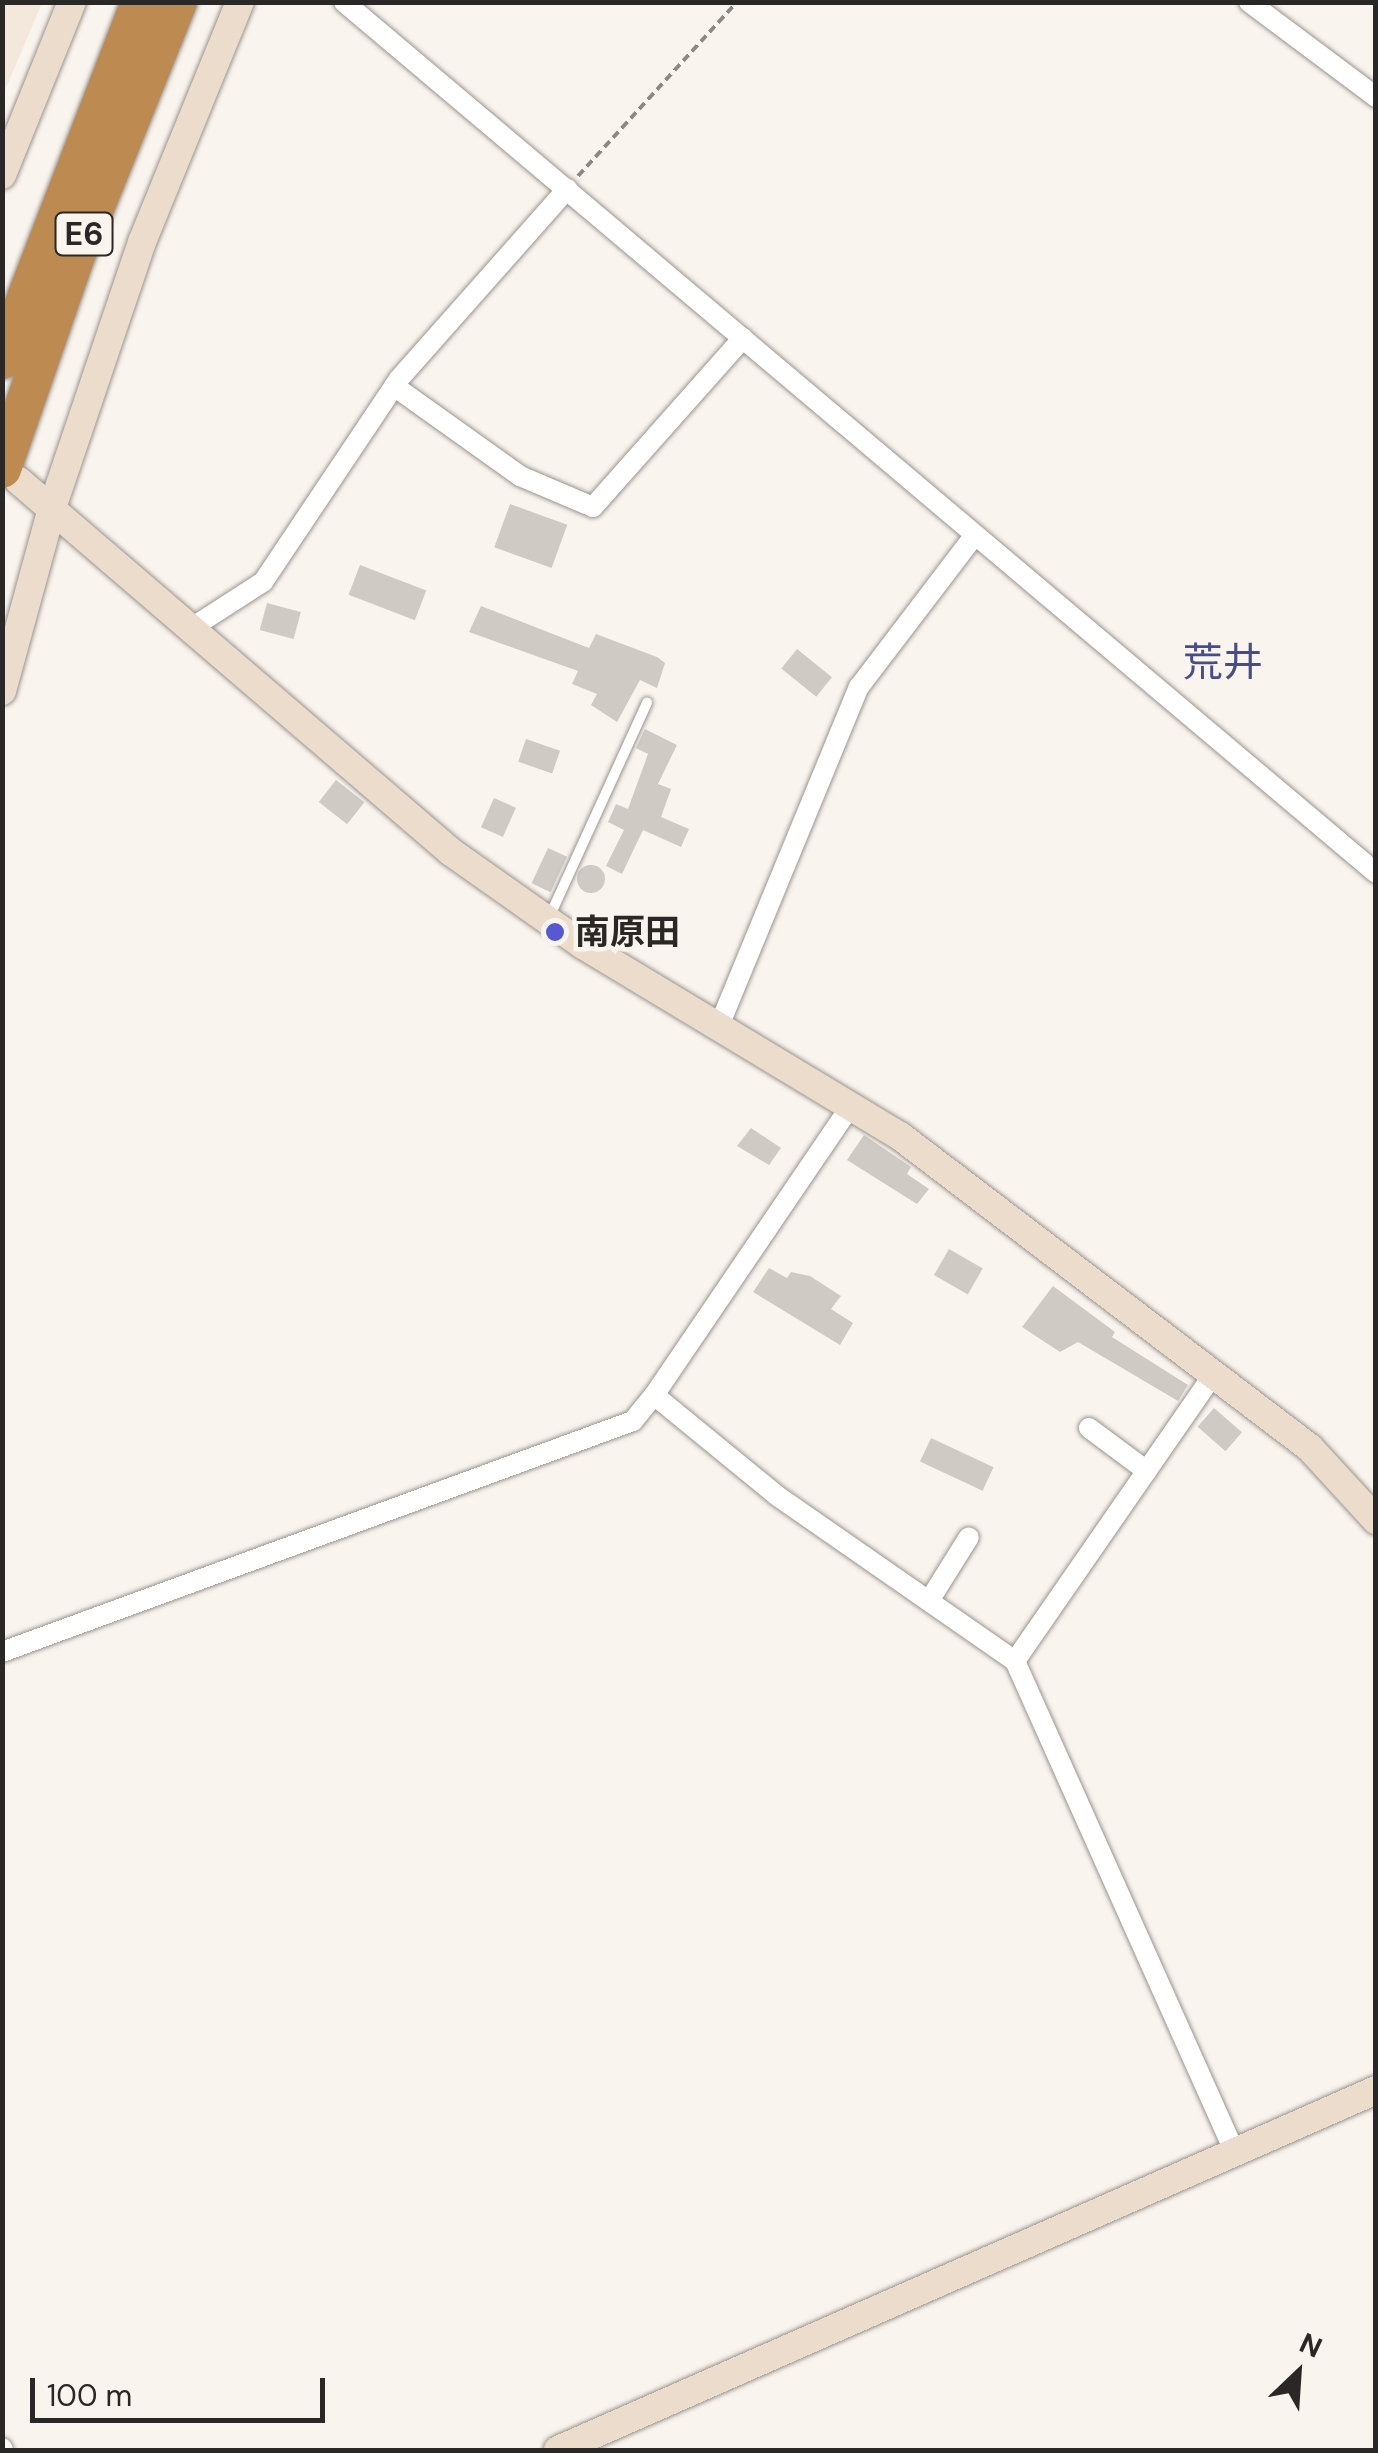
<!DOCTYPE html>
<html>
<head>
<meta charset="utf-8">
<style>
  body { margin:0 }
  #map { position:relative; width:1378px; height:2453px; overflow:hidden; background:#faf4ee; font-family:"DM Sans","Noto Sans JP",sans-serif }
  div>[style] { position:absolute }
  .built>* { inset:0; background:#f4e8dd }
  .building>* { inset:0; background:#d0cac5; transform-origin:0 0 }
  .round { border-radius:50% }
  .path>* { height:4px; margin-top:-2px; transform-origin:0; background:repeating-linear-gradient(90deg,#8c8884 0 8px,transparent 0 13px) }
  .roads { filter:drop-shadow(0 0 2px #9a948f) drop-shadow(0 0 2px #9a948f) }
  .lane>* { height:10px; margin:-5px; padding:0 5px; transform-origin:5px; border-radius:5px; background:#fff }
  .street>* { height:20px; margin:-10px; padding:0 10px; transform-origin:10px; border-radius:10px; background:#fff }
  .secondary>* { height:28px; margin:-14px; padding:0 14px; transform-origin:14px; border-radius:14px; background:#ebdccb }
  .highway>* { height:38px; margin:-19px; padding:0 19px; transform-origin:19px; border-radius:19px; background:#bd8a52 }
  .dots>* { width:28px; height:28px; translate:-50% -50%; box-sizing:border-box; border:5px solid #faf4ee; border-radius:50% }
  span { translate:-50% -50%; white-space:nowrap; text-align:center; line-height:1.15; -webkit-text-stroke:9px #faf4ee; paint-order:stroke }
  .shield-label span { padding:2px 8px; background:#faf4ee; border:2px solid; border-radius:8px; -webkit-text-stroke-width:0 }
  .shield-label { font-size:32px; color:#2a2826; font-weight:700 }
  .poi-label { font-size:35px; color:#2a2826; font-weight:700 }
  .left { translate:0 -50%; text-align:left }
  .quarter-label { font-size:40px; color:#474d8a }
  .frame { position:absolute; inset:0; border:5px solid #2a2826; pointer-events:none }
  .north { position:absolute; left:1248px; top:2323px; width:100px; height:100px; -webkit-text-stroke:8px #faf4ee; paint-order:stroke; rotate:25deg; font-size:28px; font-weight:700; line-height:40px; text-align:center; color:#2a2826 }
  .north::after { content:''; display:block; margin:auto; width:35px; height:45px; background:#2a2826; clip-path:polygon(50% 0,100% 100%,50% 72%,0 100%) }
  .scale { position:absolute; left:30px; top:2378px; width:295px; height:45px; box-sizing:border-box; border:5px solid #2a2826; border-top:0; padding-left:12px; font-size:30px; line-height:35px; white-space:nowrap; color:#2a2826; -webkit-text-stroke:8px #faf4ee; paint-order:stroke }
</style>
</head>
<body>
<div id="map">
  <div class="built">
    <i style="clip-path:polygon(3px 2px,42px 3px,3px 95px,2px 3px)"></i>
  </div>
  <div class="building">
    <i style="left:510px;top:504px;width:61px;height:46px;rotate:20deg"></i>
    <i style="left:360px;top:565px;width:71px;height:32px;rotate:21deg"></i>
    <i style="left:267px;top:603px;width:35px;height:28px;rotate:15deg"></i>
    <i style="clip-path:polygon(481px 606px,589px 648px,596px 634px,657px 657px,665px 663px,657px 688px,640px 680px,617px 722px,591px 705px,597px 694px,572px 684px,578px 671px,469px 632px)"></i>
    <i style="left:797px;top:649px;width:45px;height:25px;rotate:39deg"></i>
    <i style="clip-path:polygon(645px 729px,677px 745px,658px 784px,671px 789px,661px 817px,689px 829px,681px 847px,643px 830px,622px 874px,606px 866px,624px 830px,608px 822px,616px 804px,628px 809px,648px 754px,636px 748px)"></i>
    <i style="left:526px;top:739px;width:36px;height:24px;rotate:19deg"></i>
    <i style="left:336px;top:780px;width:36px;height:28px;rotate:38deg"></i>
    <i style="left:494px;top:798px;width:24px;height:32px;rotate:24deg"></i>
    <i style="left:548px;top:848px;width:21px;height:39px;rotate:25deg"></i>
    <i class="round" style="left:577px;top:865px;width:28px;height:28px"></i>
    <i style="clip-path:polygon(751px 1128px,781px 1148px,769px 1165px,737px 1146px)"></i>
    <i style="clip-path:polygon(864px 1135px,911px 1167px,907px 1174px,929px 1189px,917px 1204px,847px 1160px)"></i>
    <i style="left:949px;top:1249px;width:39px;height:30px;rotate:30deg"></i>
    <i style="clip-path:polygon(769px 1268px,787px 1278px,791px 1272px,810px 1276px,841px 1296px,831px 1309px,853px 1323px,840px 1345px,753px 1292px)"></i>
    <i style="clip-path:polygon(1053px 1286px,1115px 1332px,1112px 1337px,1188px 1385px,1178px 1401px,1078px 1342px,1060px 1352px,1022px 1327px)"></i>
    <i style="left:1214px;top:1408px;width:37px;height:25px;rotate:41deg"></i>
    <i style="left:931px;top:1438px;width:69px;height:26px;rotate:25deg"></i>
  </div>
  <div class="path">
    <i style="left:578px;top:176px;width:236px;rotate:-47.6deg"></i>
  </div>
  <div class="roads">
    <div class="lane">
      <i style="left:548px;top:920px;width:239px;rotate:-65.5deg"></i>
    </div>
    <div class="street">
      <i style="left:344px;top:2px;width:1350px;rotate:40.16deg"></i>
      <i style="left:1249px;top:2px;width:159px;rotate:36.8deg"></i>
      <i style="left:394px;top:386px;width:155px;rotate:35.5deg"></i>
      <i style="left:520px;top:476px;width:79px;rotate:23deg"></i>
      <i style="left:593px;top:507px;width:226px;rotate:-48.4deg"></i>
      <i style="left:190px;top:629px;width:87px;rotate:-32.8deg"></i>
      <i style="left:263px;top:582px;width:244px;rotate:-56.2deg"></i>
      <i style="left:399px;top:379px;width:254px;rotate:-48.5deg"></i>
      <i style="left:719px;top:1026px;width:367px;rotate:-67.6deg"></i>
      <i style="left:859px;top:687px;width:191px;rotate:-52.7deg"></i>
      <i style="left:852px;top:1104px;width:352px;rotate:124.2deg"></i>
      <i style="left:654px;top:1395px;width:158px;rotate:39.3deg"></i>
      <i style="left:776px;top:1495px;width:291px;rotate:34.8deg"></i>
      <i style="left:1015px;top:1661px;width:351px;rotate:-55.3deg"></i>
      <i style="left:1089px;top:1428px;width:72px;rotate:36.6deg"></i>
      <i style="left:929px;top:1601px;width:75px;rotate:-58deg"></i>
      <i style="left:2px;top:1652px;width:672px;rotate:-20.11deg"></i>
      <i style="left:633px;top:1421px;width:33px;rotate:-51deg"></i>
      <i style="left:1015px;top:1661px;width:541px;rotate:65.9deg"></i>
      <i style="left:2px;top:2448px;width:2px;rotate:63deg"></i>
    </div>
    <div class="secondary">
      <i style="left:2px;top:175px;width:187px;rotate:-68deg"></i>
      <i style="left:19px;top:481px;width:569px;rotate:40.66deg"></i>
      <i style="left:451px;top:852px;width:161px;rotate:35.2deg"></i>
      <i style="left:583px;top:945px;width:370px;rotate:31.1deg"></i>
      <i style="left:900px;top:1136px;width:515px;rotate:37.27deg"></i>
      <i style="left:1310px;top:1448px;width:98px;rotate:47.5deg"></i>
      <i style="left:2px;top:691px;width:190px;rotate:-74.7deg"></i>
      <i style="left:52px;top:508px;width:281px;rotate:-71.3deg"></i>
      <i style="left:142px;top:242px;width:259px;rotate:-67.8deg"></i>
      <i style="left:558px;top:2450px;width:894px;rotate:-23.75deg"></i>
    </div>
    <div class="highway">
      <i style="left:2px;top:360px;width:384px;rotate:-68.9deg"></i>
      <i style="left:2px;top:469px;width:223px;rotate:-70.9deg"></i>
      <i style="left:75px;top:258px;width:276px;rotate:-68.1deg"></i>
    </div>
  </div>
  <div class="dots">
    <i style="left:555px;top:932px;background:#5759d0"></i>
  </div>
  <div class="shield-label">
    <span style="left:84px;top:234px">E6</span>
  </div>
  <div class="poi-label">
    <span class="left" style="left:575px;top:932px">南原田</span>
  </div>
  <div class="quarter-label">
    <span style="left:1223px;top:662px">荒井</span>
  </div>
  <div class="frame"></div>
  <div class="north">N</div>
  <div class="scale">100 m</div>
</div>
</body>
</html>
